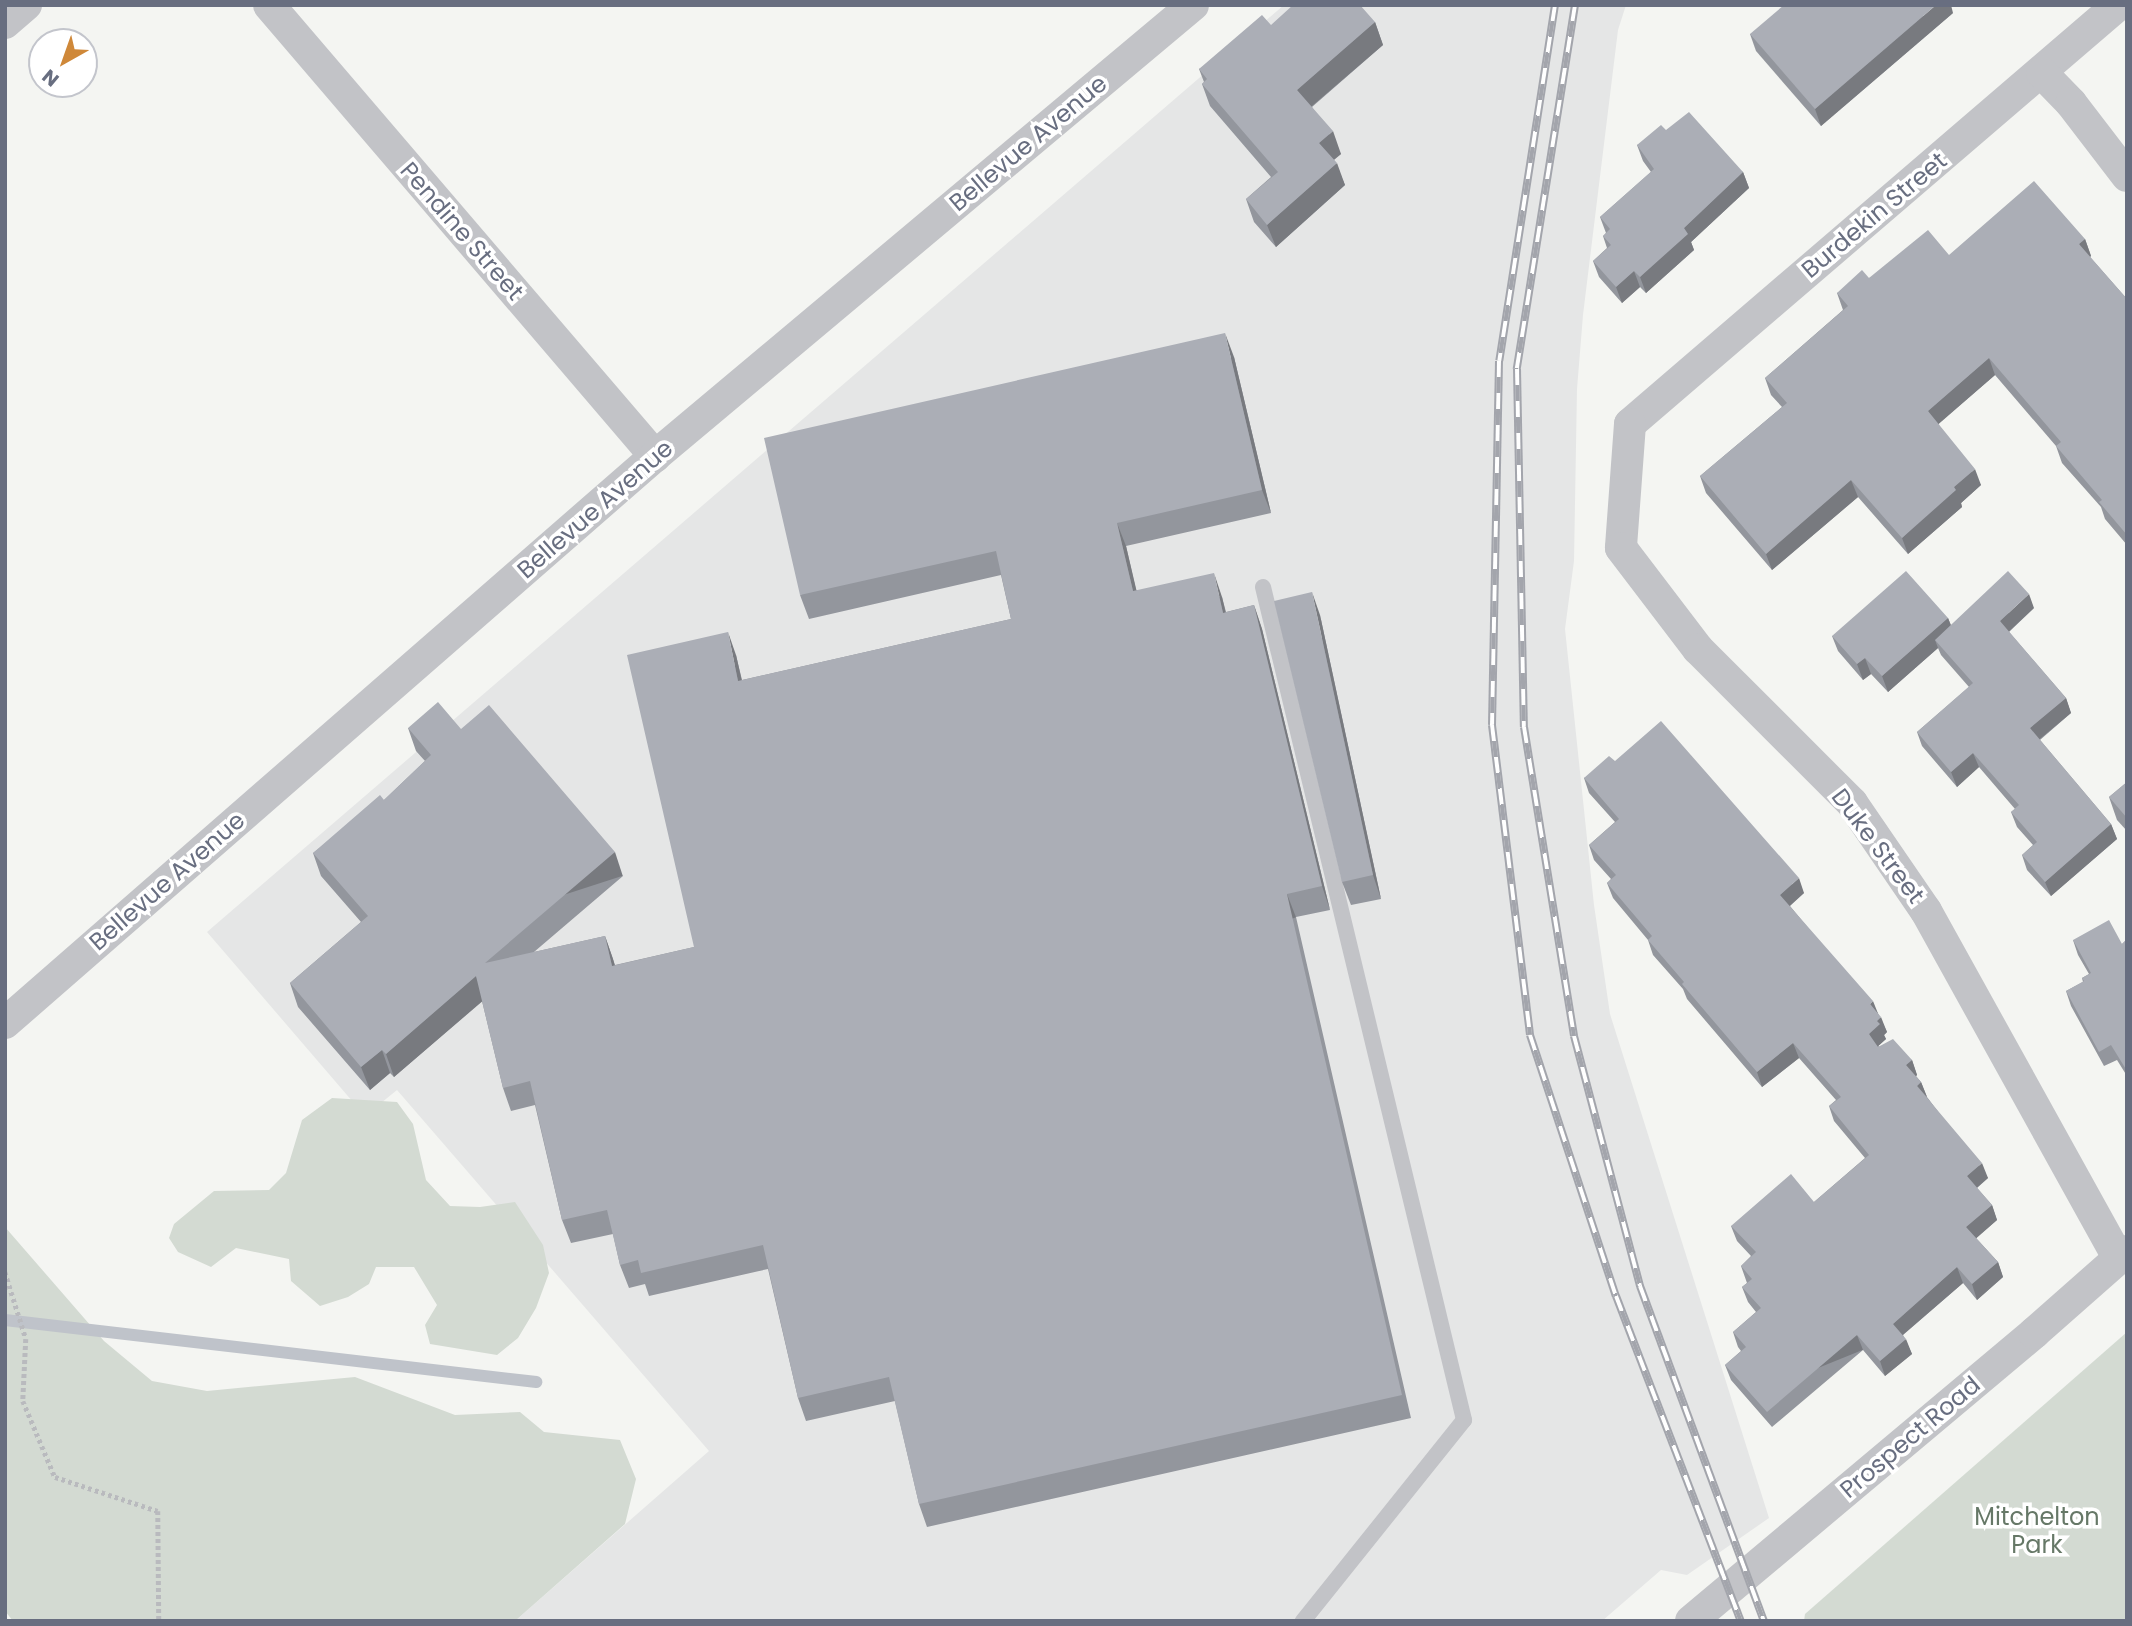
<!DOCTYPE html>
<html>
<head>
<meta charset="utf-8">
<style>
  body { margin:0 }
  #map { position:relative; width:2132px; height:1626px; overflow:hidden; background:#f4f5f2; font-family:Poppins,sans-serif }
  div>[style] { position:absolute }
  .built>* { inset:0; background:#e5e6e6 }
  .green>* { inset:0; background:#d3dad2 }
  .stream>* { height:12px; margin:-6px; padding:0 6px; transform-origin:6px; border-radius:6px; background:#bfc3ca }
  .path>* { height:4.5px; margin-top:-2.25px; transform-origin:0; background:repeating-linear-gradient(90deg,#b9babe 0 3.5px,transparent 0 7px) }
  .service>* { height:16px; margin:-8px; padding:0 8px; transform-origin:8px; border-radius:8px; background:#c2c3c7 }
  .minor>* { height:32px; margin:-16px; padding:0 16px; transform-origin:16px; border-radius:16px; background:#c2c3c7 }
  .rail>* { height:8px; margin-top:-4px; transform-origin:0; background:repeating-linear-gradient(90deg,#fff 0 16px,#a3a5ac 0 32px); box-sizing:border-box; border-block:2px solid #a3a5ac }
  .wall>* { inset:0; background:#93969d }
  .shaded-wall>* { inset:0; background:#787a7f; transform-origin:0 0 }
  .building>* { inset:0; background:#abaeb6 }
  span { translate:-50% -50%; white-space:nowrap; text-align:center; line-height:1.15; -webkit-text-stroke:7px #fff; paint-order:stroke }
  .street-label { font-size:24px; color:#686e80 }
  .park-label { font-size:24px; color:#667867 }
  .frame { position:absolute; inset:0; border:7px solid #686e80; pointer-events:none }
  .north { position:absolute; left:28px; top:28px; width:70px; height:70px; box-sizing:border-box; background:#fff; border:2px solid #c3c5cc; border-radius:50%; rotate:220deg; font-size:19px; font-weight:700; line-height:28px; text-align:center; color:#686e80 }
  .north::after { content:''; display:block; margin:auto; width:24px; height:32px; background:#cf8839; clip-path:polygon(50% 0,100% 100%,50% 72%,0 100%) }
</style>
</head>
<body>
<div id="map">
  <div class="built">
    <i style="clip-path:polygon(1284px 5px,1626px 5px,1618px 30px,1583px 315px,1577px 389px,1574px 561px,1565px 629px,1594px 905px,1610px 1014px,1769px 1518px,1687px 1575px,1661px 1570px,1602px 1621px,515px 1621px,709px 1451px,397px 1090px,365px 1116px,207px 932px)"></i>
  </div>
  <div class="green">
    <i style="clip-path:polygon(332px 1098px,397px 1102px,413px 1124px,426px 1180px,450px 1206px,480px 1207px,515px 1202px,543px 1245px,549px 1273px,536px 1308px,518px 1338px,497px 1355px,430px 1344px,425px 1325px,437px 1305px,414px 1267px,376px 1267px,369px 1284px,348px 1297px,320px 1306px,291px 1281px,289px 1259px,236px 1248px,211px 1267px,178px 1252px,169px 1238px,174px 1224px,214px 1191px,269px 1190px,286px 1173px,302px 1120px)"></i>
    <i style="clip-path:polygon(5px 1227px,104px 1341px,152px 1381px,207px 1391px,355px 1377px,455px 1415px,520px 1412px,544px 1432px,620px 1440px,636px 1479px,625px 1524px,515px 1621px,13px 1621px,5px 1611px)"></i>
    <i style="clip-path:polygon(2127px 1332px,2127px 1621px,1804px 1621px,1805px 1614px)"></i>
  </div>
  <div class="stream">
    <i style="left:5px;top:1320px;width:535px;rotate:6.66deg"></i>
  </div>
  <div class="path">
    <i style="left:5px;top:1272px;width:70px;rotate:72.6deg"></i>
    <i style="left:26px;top:1339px;width:62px;rotate:92.8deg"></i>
    <i style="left:23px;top:1401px;width:82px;rotate:67.2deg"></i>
    <i style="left:55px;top:1477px;width:108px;rotate:18.3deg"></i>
    <i style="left:158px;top:1511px;width:110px;rotate:89.5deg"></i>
  </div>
  <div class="service">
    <i style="left:1263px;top:587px;width:857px;rotate:76.43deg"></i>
    <i style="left:1464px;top:1420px;width:258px;rotate:128.7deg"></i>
  </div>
  <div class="minor">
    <i style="left:269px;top:5px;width:594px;rotate:49.44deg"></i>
    <i style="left:2118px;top:5px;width:643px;rotate:139.35deg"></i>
    <i style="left:1630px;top:424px;width:124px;rotate:94.2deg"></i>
    <i style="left:1621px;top:548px;width:127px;rotate:52.7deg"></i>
    <i style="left:1698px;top:649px;width:218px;rotate:45deg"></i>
    <i style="left:1852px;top:803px;width:131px;rotate:55.6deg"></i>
    <i style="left:1926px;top:911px;width:397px;rotate:61deg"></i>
    <i style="left:5px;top:23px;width:28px;rotate:-41deg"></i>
    <i style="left:2042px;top:73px;width:42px;rotate:46deg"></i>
    <i style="left:2071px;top:103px;width:92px;rotate:52.5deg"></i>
    <i style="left:5px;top:1023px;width:863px;rotate:-41.1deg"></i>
    <i style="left:655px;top:456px;width:702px;rotate:-39.97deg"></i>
    <i style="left:1691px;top:1621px;width:448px;rotate:-40deg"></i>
    <i style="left:2034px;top:1333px;width:124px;rotate:-41.4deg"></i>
  </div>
  <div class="rail">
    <i style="left:1555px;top:5px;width:360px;rotate:98.9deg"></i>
    <i style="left:1499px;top:361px;width:364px;rotate:91.1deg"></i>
    <i style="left:1492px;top:725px;width:312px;rotate:83deg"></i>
    <i style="left:1530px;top:1035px;width:275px;rotate:71.8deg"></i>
    <i style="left:1616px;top:1296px;width:348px;rotate:69deg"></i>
    <i style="left:1575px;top:5px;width:369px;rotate:99.1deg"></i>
    <i style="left:1517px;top:369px;width:358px;rotate:88.9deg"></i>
    <i style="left:1524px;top:727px;width:313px;rotate:80.8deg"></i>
    <i style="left:1574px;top:1036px;width:259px;rotate:75.2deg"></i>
    <i style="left:1640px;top:1286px;width:357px;rotate:69.7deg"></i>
  </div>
  <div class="wall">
    <i style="clip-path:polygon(1953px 13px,1821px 126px,1756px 51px,1750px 34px)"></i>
    <i style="clip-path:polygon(1375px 22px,1383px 45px,1312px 107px,1341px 154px,1334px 160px,1345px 185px,1276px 247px,1254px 222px,1246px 199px,1271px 177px,1210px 106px,1202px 84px,1204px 82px,1199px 69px,1271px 25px)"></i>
    <i style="clip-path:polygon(1666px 130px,1743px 172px,1749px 188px,1691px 242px,1694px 250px,1646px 293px,1640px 287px,1622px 303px,1599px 277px,1593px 261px,1607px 248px,1603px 236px,1606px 233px,1600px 217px,1651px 172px,1643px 161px,1637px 145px)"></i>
    <i style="clip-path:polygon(2085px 239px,2091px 256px,2090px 257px,2127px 299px,2127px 545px,2105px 519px,2101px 507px,2062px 463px,2056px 446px,1995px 375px,1938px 424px,1981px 485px,1961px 503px,1962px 507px,1908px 554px,1858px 497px,1772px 570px,1706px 493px,1700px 476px,1782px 407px,1771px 395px,1765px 378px,1843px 310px,1837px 293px,1869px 278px,1949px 255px)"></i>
    <i style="clip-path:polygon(1234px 357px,1271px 513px,1126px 546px,1136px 590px,1222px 597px,1226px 612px,1254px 605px,1262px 629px,1330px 910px,1296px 917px,1411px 1418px,927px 1527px,919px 1504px,895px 1401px,806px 1421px,798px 1398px,768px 1269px,649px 1296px,645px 1284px,629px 1288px,620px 1265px,613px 1234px,571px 1243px,562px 1220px,535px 1105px,511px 1111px,503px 1088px,482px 1001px,394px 1077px,390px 1073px,370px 1090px,298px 1007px,290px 983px,361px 922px,321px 876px,313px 853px,384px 800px,425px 761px,416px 751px,408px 728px,461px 729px,623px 876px,534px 952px,605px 936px,615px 965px,694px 947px,736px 655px,742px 680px,1011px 619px,1001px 575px,809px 619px,800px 595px)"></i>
    <i style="clip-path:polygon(2034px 608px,2009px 632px,2066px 698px,2071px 713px,2040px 740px,2111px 824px,2117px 839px,2051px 896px,2027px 870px,2022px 855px,2033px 845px,2017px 827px,2011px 812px,2015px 809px,1979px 767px,1957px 787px,1922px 746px,1917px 732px,1969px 687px,1941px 655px,1938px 648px,1888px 692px,1871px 674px,1863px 680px,1838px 651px,1832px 636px,1948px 618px,1951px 625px)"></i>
    <i style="clip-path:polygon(1320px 615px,1381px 899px,1351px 905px,1342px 882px)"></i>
    <i style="clip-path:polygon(1615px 761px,1804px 893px,1790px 906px,1877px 1012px,1887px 1032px,1884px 1035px,1886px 1039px,1878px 1046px,1912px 1060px,1917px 1075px,1916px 1076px,1921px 1082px,1927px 1097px,1988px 1178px,1977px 1188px,1992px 1205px,1997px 1220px,1976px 1238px,1998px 1262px,2003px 1277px,1977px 1300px,1963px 1283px,1903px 1335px,1912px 1354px,1885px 1376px,1863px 1350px,1772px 1427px,1731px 1380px,1725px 1365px,1741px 1351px,1738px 1347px,1733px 1332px,1756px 1312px,1748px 1302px,1742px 1287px,1747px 1283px,1741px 1266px,1751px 1256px,1737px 1241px,1731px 1226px,1814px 1202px,1865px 1158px,1834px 1121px,1829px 1106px,1836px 1100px,1799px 1058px,1762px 1087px,1687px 999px,1683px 989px,1653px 955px,1648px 940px,1613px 898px,1607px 883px,1611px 879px,1594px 860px,1589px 845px,1615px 822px,1589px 793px,1584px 778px)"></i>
    <i style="clip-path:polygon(2127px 782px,2127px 831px,2117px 820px,2109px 797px)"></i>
    <i style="clip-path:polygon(2127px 939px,2127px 1076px,2117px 1060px,2104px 1066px,2071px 1006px,2066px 991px,2083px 982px,2082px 978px,2089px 974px,2078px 955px,2073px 940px,2122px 944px)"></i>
  </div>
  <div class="shaded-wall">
    <i style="clip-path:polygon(1936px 5px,1951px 5px,1953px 13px,1821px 126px,1815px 109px)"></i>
    <i style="clip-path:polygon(1375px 22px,1383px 45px,1305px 112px,1297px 90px)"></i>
    <i style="clip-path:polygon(1333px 131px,1341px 154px,1327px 165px,1319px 143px)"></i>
    <i style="clip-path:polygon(1337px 163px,1345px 185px,1276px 247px,1267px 225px)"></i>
    <i style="clip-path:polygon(1743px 172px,1749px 188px,1691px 242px,1694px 250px,1646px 293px,1640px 277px,1684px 228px)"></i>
    <i style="clip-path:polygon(2085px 239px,2091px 256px,2085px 261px,2079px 244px)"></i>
    <i style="clip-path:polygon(1634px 271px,1640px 287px,1622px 303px,1616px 287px)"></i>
    <i style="clip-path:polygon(1225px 333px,1234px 357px,1271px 513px,1262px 490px)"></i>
    <i style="clip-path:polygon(1989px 358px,1995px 375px,1934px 428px,1928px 411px)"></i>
    <i style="clip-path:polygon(1975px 469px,1981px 485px,1961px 503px,1962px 507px,1908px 554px,1902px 538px,1954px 487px)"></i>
    <i style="clip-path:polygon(1851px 480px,1858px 497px,1772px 570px,1766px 554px)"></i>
    <i style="clip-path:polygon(1117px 523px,1126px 546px,1142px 614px,1133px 591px)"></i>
    <i style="clip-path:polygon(1214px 573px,1222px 597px,1231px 636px,1223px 613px)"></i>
    <i style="clip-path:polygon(1312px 592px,1320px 615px,1381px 899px,1373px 875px)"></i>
    <i style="clip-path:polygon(2029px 594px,2034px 608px,2005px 635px,2000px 621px)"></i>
    <i style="clip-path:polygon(1254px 605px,1262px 629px,1330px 910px,1322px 886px)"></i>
    <i style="clip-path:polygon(1948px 618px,1954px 634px,1935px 640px,1938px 648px,1888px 692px,1882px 676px)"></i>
    <i style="clip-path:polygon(728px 632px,736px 655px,747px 704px,738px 681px)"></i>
    <i style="clip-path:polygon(1865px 658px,1871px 674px,1863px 680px,1857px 664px)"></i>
    <i style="clip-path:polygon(2066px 698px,2071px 713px,2035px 743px,2030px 728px)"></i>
    <i style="clip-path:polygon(1973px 753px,1979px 767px,1957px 787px,1951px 772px)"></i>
    <i style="clip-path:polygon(2111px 824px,2117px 839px,2051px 896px,2045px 882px)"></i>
    <i style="left:615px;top:852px;width:25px;height:171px;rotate:72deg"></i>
    <i style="clip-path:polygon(1799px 878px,1804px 893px,1785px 910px,1780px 895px)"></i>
    <i style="left:1287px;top:894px;width:25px;height:514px;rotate:69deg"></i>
    <i style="clip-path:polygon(605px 936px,613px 959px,621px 989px,612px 966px)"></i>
    <i style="clip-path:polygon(476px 976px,485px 999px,394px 1077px,386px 1054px)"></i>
    <i style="clip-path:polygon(1873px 1001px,1879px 1016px,1870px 1004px)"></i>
    <i style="clip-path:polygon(1881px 1017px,1887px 1032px,1884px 1035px,1886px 1039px,1875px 1049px,1869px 1034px,1877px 1021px)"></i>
    <i style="clip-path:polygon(1793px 1043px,1799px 1058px,1762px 1087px,1757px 1072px)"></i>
    <i style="clip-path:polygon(382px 1050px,390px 1073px,370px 1090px,361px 1067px)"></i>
    <i style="clip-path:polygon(1912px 1060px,1917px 1075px,1912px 1080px,1906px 1065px)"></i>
    <i style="clip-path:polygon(1921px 1082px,1927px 1097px,1917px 1086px)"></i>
    <i style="clip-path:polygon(1982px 1163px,1988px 1178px,1973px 1191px,1967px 1176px)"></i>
    <i style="clip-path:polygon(1992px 1205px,1997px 1220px,1972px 1242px,1966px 1227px)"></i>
    <i style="clip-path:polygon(1998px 1262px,2003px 1277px,1977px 1300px,1972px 1284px)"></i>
    <i style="clip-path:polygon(1957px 1267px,1963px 1283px,1898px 1339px,1893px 1324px)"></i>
    <i style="left:1857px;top:1335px;width:16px;height:118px;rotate:68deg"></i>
    <i style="clip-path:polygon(1906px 1339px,1912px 1354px,1885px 1376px,1880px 1361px)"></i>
  </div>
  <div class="building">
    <i style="clip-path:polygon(1293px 5px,1360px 5px,1375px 22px,1297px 90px,1333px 131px,1319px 143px,1337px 163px,1267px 225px,1246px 199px,1278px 172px,1202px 84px,1207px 79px,1199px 69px,1262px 15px,1271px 25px)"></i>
    <i style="clip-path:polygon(1784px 5px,1936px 5px,1815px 109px,1750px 34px)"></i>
    <i style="clip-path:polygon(1689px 112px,1743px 172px,1684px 228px,1688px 234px,1640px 277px,1634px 271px,1616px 287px,1593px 261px,1611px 245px,1603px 236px,1610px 229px,1600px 217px,1654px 169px,1637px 145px,1661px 125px,1666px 130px)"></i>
    <i style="clip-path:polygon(2034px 181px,2085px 239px,2079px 244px,2127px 299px,2127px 535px,2099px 502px,2102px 500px,2056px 446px,2061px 442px,1989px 358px,1928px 411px,1975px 469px,1954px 487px,1956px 490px,1902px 538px,1851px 480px,1766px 554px,1700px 476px,1787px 403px,1765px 378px,1848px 306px,1837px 293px,1862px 270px,1869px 278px,1928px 230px,1949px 255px)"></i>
    <i style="clip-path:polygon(1225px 333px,1262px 490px,1117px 523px,1133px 591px,1214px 573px,1223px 613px,1254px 605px,1322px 886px,1287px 894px,1402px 1395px,919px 1504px,889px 1377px,798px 1398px,763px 1245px,641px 1273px,638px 1260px,620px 1265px,607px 1210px,562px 1220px,530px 1081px,503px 1088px,476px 976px,386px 1054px,382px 1050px,361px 1067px,290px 983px,368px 916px,313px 853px,380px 795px,384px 800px,431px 755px,408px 728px,438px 702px,461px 729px,489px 705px,615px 852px,485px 963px,605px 936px,612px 966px,694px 947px,627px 655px,728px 632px,738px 681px,1011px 619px,996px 551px,800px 595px,764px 438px)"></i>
    <i style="clip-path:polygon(1906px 571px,1948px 618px,1882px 676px,1865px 658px,1857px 664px,1832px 636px)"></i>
    <i style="clip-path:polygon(2008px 571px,2029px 594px,2000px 621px,2066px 698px,2030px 728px,2111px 824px,2045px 882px,2022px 855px,2037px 842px,2011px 812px,2019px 805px,1973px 753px,1951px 772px,1917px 732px,1973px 683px,1935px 640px)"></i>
    <i style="clip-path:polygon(1312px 592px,1373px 875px,1342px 882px,1274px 601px)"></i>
    <i style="clip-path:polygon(1661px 721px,1799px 878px,1780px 895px,1873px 1001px,1870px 1004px,1881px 1017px,1877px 1021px,1880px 1024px,1869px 1034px,1878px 1047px,1893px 1039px,1912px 1060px,1906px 1065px,1921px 1082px,1917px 1086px,1982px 1163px,1967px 1176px,1992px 1205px,1966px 1227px,1998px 1262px,1972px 1284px,1957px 1267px,1893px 1324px,1906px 1339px,1880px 1361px,1857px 1335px,1767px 1412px,1725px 1365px,1746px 1347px,1733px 1332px,1761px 1308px,1742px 1287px,1752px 1279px,1741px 1266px,1756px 1252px,1731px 1226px,1791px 1174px,1814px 1202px,1869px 1155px,1829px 1106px,1841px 1097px,1793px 1043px,1757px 1072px,1682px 984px,1684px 982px,1648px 940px,1652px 936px,1607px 883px,1616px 875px,1589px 845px,1619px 819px,1584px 778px,1609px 756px,1615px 761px)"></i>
    <i style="clip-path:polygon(2127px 782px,2127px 818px,2109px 797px)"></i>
    <i style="clip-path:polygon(2109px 920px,2122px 944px,2127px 939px,2127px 1071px,2111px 1045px,2099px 1052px,2066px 991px,2084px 981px,2082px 978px,2091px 973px,2073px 940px)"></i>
  </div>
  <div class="street-label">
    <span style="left:1028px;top:143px;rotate:-40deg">Bellevue Avenue</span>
    <span style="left:1874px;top:215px;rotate:-40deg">Burdekin Street</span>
    <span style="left:462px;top:231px;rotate:49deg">Pendine Street</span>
    <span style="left:595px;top:509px;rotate:-41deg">Bellevue Avenue</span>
    <span style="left:1878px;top:846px;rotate:53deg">Duke Street</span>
    <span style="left:167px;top:881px;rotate:-41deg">Bellevue Avenue</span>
    <span style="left:1910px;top:1437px;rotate:-40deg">Prospect Road</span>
  </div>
  <div class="park-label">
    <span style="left:2037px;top:1531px">Mitchelton<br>Park</span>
  </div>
  <div class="frame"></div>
  <div class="north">N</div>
</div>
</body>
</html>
